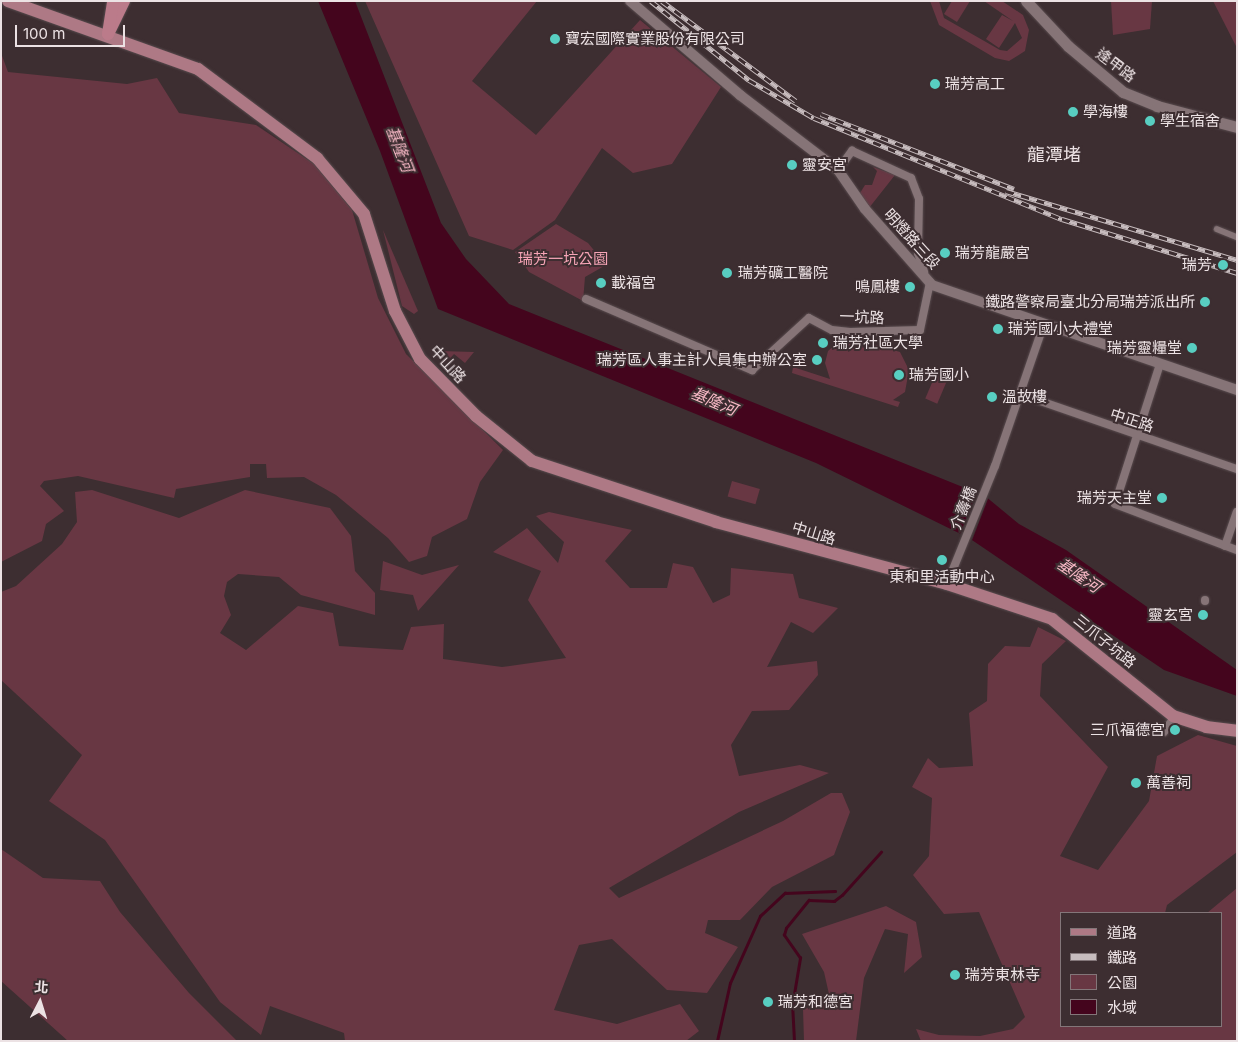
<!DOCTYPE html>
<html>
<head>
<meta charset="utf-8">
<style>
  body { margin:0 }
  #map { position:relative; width:1238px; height:1042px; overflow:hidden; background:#3d2e31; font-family:Inter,"Noto Sans TC",sans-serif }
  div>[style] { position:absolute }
  .green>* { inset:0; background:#683743; transform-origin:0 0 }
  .water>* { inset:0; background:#44051d }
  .pier>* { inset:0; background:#3d2e31 }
  .stream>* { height:2.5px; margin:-1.25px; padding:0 1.25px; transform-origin:1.25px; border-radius:1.25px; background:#44051d }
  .roads { filter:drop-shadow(0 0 1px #584b4e) drop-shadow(0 0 1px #584b4e) }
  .pedestrian>* { height:5.5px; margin:-2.75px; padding:0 2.75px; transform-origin:2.75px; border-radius:2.75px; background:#867477 }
  .minor>* { height:8px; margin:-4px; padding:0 4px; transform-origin:4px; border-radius:4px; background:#867477 }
  .tertiary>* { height:10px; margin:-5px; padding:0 5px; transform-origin:5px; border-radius:5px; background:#867477 }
  .secondary>* { height:11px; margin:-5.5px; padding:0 5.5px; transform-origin:5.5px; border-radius:5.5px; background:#867477 }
  .primary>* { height:12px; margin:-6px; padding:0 6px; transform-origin:6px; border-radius:6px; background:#ae7985 }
  .trunk>* { height:12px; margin:-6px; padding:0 6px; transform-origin:6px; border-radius:6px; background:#bb7b8a }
  .rail>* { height:4.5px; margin-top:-2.25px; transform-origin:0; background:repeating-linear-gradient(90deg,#3d2e31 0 8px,#c7bcbe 0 16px); box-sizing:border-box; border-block:1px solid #c7bcbe }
  .dots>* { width:14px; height:14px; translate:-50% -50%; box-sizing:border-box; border:2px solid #3d2e31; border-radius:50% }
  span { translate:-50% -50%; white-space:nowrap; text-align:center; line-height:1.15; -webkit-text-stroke:4px #3d2e31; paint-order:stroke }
  .poi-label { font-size:15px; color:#ece2e4 }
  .left { translate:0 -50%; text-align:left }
  .right { translate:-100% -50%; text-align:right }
  .street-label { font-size:15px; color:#ece2e4 }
  .park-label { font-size:15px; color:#f6a4b6 }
  .water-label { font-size:16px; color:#f8b9c6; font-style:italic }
  .quarter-label { font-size:18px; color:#ece2e4 }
  .frame { position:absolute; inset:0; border:2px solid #ece2e4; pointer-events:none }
  .legend { position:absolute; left:1060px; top:912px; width:162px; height:115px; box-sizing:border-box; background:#3d2e31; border:1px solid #837679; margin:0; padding:6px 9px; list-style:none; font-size:15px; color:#ece2e4 }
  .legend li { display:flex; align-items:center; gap:10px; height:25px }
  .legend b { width:25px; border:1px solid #837679 }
  .north { position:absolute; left:15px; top:977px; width:50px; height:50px; -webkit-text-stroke:4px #3d2e31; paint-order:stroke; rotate:5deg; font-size:14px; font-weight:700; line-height:20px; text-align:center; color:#ece2e4 }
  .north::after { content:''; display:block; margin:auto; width:18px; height:22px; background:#ece2e4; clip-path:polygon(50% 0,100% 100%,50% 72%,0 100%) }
  .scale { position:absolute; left:15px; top:25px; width:110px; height:22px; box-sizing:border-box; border:2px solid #ece2e4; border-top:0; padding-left:6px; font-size:15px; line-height:18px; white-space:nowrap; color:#ece2e4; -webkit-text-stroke:4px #3d2e31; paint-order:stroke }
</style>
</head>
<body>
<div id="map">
  <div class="green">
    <i style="clip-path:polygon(365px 1px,537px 1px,472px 81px,536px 135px,640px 20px,721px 87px,672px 164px,633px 173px,602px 148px,555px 220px,513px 250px,469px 236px)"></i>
    <i style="clip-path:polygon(930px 1px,939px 1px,944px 18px,1000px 50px,1007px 51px,1022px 38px,1015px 23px,999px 48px,986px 39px,1002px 15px,1013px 21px,984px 1px,1002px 1px,1023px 15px,1029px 30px,1025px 51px,1009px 61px,995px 58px,939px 25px)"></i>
    <i style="clip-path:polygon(952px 1px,970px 1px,957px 22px,944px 14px)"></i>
    <i style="clip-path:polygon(1111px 1px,1152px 1px,1150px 29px,1113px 35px)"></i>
    <i style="clip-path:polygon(1213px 1px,1237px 1px,1237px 48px)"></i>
    <i style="clip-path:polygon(1px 53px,8px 72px,127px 84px,157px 78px,179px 113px,256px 125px,314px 164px,352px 210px,378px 298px,406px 354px,503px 450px,480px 482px,467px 519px,432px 537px,427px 556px,409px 562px,388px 538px,336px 495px,304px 477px,267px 478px,266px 464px,250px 464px,250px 477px,176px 489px,174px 498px,78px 476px,44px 481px,40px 486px,64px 511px,46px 524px,42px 541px,1px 562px)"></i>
    <i style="clip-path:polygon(873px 167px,895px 175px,869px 208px,860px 193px,865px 185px,872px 185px,877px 171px)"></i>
    <i style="clip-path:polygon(556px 224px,588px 243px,606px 265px,585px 277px,583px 301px,529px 272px,515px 252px)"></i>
    <i style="clip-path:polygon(383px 230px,418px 311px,414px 314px,402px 306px)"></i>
    <i style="clip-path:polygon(845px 336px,900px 352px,909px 370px,905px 392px,893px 400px,900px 402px,898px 407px,792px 373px,793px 367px,830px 379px,825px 363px,828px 351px)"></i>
    <i style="clip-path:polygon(440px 351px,474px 352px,465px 363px,454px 354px,443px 366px)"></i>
    <i style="left:937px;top:371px;width:13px;height:30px;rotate:23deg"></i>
    <i style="left:732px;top:481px;width:29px;height:16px;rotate:16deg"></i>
    <i style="clip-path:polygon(92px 490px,179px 518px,245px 490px,330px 508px,351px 536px,355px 571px,375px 593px,375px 615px,301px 595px,279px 577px,238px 574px,227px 582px,224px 596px,231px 615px,220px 633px,246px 650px,298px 606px,333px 613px,339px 646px,403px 650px,411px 627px,444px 624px,443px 659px,502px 667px,566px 658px,528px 600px,541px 571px,493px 552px,527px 528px,558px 563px,564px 542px,536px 516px,549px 512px,632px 530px,605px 561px,630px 588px,667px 588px,673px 563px,693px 567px,713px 603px,730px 595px,731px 568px,793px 574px,799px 598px,838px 608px,813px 633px,791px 622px,767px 667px,817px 661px,818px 675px,789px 710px,752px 711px,731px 745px,739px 776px,800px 765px,829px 773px,739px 812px,609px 888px,619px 898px,783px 821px,831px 793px,842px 793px,850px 812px,834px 855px,772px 887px,740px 920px,708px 920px,705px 933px,738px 947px,707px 993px,667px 990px,612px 939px,579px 945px,554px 1010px,617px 1024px,680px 1004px,699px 1031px,686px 1041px,345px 1041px,344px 1033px,270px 1006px,261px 1035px,220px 1002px,105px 840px,49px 801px,82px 755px,1px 680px,1px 592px,16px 586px,62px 544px,77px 522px,75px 492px)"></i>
    <i style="clip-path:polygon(383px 561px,422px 575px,459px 565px,418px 611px,413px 595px,380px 590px)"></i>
    <i style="clip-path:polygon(1038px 627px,1066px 641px,1042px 664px,1040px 696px,1108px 767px,1060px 856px,1098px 870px,1149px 801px,1157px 756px,1198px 735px,1237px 746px,1237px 852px,1167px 905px,1165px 913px,1062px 913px,1062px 1026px,1222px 1026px,1222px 913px,1207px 913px,1237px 888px,1237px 1041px,921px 1041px,916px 1029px,939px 1035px,980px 1036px,1013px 1029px,1025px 1017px,979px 912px,944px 914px,913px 875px,929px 856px,932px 798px,912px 787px,928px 758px,939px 768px,973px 766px,969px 713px,987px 701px,988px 664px,1005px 646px,1030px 647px)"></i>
    <i style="clip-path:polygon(1px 849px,43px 878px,100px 881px,120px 912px,189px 993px,237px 1041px,68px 1041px,1px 981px)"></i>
    <i style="clip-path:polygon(886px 906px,916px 922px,922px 957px,904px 973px,908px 934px,885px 929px,864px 978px,856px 1041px,804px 1041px,803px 1009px,831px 1003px,824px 972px,802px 934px)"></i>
  </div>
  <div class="water">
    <i style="clip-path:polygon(318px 1px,355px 1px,441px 223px,466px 259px,509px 304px,985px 496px,1019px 524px,1066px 550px,1237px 670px,1237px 696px,1164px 670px,969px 538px,816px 463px,438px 309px,380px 151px)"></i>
  </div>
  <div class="pier">
    <i style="clip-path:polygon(978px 490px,989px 496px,971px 543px,959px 536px)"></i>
  </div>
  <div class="stream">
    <i style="left:717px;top:1041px;width:59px;rotate:-77.4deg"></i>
    <i style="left:730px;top:983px;width:73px;rotate:-65.9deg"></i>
    <i style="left:760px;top:916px;width:34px;rotate:-43deg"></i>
    <i style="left:785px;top:893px;width:50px;rotate:-2.3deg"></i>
    <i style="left:794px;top:1041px;width:35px;rotate:-93deg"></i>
    <i style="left:792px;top:1006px;width:49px;rotate:-80.5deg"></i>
    <i style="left:800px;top:958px;width:28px;rotate:-125deg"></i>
    <i style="left:784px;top:935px;width:7px;rotate:-74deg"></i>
    <i style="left:786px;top:928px;width:36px;rotate:-51deg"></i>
    <i style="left:809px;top:900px;width:25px;rotate:2deg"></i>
    <i style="left:834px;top:901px;width:10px;rotate:-37deg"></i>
    <i style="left:842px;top:895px;width:58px;rotate:-47.8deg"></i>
  </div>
  <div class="roads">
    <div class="pedestrian">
      <i style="left:1217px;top:229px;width:22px;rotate:22deg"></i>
    </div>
    <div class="minor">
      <i style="left:838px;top:170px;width:24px;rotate:-54deg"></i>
      <i style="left:852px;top:151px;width:65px;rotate:24.6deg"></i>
      <i style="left:911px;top:178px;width:22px;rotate:69deg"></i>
      <i style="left:919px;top:199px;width:54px;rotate:91.1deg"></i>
      <i style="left:918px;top:253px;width:20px;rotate:72deg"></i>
      <i style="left:586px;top:299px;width:181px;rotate:23.2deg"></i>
      <i style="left:752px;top:370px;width:77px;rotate:-42.4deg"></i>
      <i style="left:809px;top:318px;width:26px;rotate:28deg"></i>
      <i style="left:832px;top:330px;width:18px;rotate:6deg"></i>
      <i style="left:850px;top:332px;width:70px;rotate:-1.6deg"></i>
      <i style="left:920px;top:330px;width:49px;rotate:-78.2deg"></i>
      <i style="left:1160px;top:364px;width:147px;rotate:107.8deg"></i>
      <i style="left:1115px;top:504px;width:130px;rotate:20.7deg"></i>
      <i style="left:1020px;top:394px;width:230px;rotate:19.1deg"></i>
      <i style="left:1225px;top:546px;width:36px;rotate:-71deg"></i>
      <i style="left:947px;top:584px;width:127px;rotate:-67.9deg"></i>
      <i style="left:995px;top:466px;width:150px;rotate:-71deg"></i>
      <i style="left:1205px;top:601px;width:1px;rotate:-90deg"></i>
      <i style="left:1164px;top:732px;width:19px;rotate:-55deg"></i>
    </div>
    <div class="tertiary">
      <i style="left:630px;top:1px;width:145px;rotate:40.5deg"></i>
      <i style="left:740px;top:95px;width:123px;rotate:37.4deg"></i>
      <i style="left:838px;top:170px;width:47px;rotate:55.3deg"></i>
      <i style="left:865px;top:209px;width:101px;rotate:48.6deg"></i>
      <i style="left:932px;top:285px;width:323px;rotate:19deg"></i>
    </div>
    <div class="secondary">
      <i style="left:1026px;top:1px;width:62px;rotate:47deg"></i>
      <i style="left:1068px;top:46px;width:72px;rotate:39.9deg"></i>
      <i style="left:1123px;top:92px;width:37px;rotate:22deg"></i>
      <i style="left:1157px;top:106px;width:83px;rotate:14.7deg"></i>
    </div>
    <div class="primary">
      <i style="left:8px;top:1px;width:202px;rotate:19.7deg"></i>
      <i style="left:198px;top:69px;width:149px;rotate:36.8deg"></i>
      <i style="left:317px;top:158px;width:73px;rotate:50deg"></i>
      <i style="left:364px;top:214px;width:102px;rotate:72.3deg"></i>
      <i style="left:395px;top:311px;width:54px;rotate:62.5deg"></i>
      <i style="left:420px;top:359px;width:80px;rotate:45.5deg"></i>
      <i style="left:476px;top:416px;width:72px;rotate:38.8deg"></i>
      <i style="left:532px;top:461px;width:194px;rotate:18.3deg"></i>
      <i style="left:716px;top:522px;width:239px;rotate:15deg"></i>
      <i style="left:947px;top:584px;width:111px;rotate:18.4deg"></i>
      <i style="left:1052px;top:619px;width:155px;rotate:38.7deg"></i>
      <i style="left:1173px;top:716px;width:35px;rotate:18deg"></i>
      <i style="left:1206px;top:727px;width:31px;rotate:7deg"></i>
    </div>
    <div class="trunk">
      <i style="left:108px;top:34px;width:37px;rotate:-64deg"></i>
      <i style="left:108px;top:34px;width:33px;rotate:-81deg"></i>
    </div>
  </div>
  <div class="rail">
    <i style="left:651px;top:1px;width:126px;rotate:38.9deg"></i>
    <i style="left:749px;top:80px;width:75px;rotate:30.3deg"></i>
    <i style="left:814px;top:118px;width:268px;rotate:22.2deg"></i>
    <i style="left:1062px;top:219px;width:183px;rotate:17.1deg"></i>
    <i style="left:662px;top:1px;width:167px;rotate:36.7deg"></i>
    <i style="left:821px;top:114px;width:207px;rotate:21.2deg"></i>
    <i style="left:1006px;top:191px;width:241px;rotate:16.6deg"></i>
  </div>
  <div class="dots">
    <i style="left:555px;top:39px;background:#58cec1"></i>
    <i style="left:935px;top:84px;background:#58cec1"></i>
    <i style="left:1073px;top:112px;background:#58cec1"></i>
    <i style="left:1150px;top:121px;background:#58cec1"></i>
    <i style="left:792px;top:165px;background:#58cec1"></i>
    <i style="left:945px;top:253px;background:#58cec1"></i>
    <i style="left:1223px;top:265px;background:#58cec1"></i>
    <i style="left:727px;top:273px;background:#58cec1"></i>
    <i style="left:601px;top:283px;background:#58cec1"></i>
    <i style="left:910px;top:287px;background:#58cec1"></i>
    <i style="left:1205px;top:302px;background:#58cec1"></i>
    <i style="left:998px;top:329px;background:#58cec1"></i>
    <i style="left:823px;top:343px;background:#58cec1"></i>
    <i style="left:1192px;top:348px;background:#58cec1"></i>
    <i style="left:817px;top:360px;background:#58cec1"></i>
    <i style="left:899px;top:375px;background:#58cec1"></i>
    <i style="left:992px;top:397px;background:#58cec1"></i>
    <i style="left:1162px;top:498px;background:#58cec1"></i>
    <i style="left:942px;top:560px;background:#58cec1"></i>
    <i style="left:1203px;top:615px;background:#58cec1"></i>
    <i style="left:1175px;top:730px;background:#58cec1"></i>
    <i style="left:1136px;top:783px;background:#58cec1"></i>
    <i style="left:955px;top:975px;background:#58cec1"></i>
    <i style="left:768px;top:1002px;background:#58cec1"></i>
  </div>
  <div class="poi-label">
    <span class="left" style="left:565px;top:39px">寶宏國際實業股份有限公司</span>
    <span class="left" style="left:945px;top:84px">瑞芳高工</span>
    <span class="left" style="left:1083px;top:112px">學海樓</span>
    <span class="left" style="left:1160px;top:121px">學生宿舍</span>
    <span class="left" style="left:802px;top:165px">靈安宮</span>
    <span class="left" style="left:955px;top:253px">瑞芳龍嚴宮</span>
    <span class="right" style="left:1212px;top:265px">瑞芳</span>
    <span class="left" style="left:738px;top:273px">瑞芳礦工醫院</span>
    <span class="left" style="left:611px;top:283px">載福宮</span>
    <span class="right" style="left:900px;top:287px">鳴鳳樓</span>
    <span class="right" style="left:1195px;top:302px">鐵路警察局臺北分局瑞芳派出所</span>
    <span class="left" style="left:1008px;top:329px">瑞芳國小大禮堂</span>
    <span class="left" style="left:833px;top:343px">瑞芳社區大學</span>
    <span class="right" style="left:1182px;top:348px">瑞芳靈糧堂</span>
    <span class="right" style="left:807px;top:360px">瑞芳區人事主計人員集中辦公室</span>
    <span class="left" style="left:909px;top:375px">瑞芳國小</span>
    <span class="left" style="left:1002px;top:397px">溫故樓</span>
    <span class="right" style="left:1152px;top:498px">瑞芳天主堂</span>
    <span style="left:942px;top:577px">東和里活動中心</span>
    <span class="right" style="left:1193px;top:615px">靈玄宮</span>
    <span class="right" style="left:1165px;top:730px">三爪福德宮</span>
    <span class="left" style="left:1146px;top:783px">萬善祠</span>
    <span class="left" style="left:965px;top:975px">瑞芳東林寺</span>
    <span class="left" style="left:778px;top:1002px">瑞芳和德宮</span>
  </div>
  <div class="street-label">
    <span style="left:1116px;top:65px;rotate:37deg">逢甲路</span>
    <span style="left:912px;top:239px;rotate:48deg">明燈路三段</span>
    <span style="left:862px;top:317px;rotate:2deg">一坑路</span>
    <span style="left:448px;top:364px;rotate:47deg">中山路</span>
    <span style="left:1132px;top:420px;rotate:18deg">中正路</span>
    <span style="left:963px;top:508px;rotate:-68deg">介壽橋</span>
    <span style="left:814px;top:533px;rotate:17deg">中山路</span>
    <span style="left:1105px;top:641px;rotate:39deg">三爪子坑路</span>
  </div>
  <div class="park-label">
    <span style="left:563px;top:259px">瑞芳一坑公園</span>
  </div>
  <div class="water-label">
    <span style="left:400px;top:149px;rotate:69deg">基隆河</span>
    <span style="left:714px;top:401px;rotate:23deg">基隆河</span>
    <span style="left:1079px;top:575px;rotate:34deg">基隆河</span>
  </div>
  <div class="quarter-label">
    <span style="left:1054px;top:155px">龍潭堵</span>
  </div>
  <div class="frame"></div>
  <ul class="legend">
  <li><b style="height:6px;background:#ae7985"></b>道路</li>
  <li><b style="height:6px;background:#c7bcbe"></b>鐵路</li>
  <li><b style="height:14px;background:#683743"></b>公園</li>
  <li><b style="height:14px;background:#44051d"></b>水域</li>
  </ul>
  <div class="north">北</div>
  <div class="scale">100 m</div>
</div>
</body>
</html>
